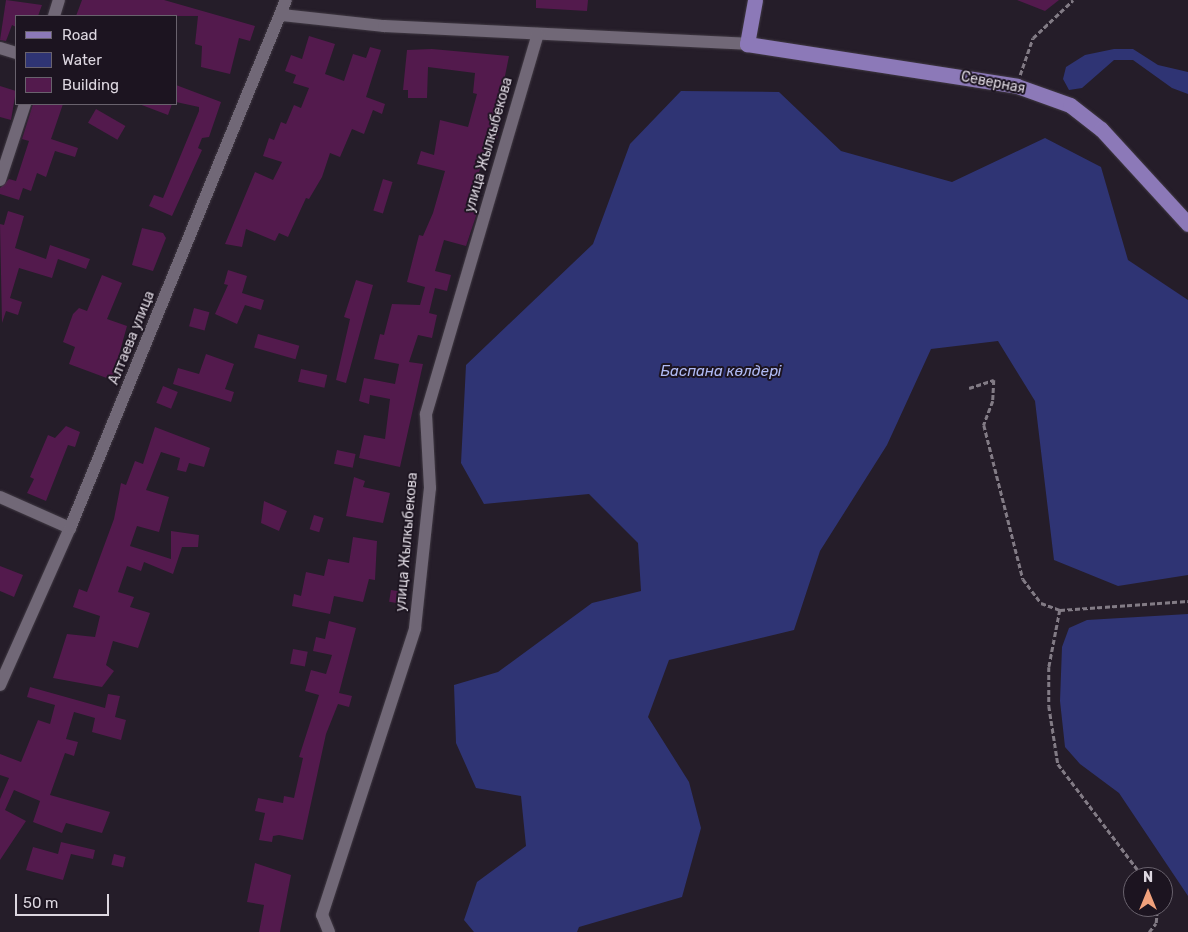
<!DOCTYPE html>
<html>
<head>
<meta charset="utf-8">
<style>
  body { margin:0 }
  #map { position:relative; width:1188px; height:932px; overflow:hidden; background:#251d29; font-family:Rubik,sans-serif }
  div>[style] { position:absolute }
  .water>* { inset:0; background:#2f3474 }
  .building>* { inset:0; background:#531a4d; transform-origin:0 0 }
  .path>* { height:2.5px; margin-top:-1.25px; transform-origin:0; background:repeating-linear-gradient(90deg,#827b85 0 5px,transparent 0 7.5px) }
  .roads { filter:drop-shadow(0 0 1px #403943) drop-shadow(0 0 1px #403943) }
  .minor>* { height:12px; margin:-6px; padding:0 6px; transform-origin:6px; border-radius:6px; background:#716877 }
  .major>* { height:15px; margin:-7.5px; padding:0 7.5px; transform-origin:7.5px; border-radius:7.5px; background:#8c79b8 }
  span { translate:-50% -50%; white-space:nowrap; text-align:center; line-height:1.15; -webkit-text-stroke:4px #1c1420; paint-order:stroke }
  .street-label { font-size:14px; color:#ddd7e0 }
  .water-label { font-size:15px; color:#b0baf4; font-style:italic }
  .legend { position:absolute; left:15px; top:15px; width:162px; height:90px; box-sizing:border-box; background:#1c1420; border:1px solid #69626d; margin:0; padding:6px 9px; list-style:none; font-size:15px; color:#ddd7e0 }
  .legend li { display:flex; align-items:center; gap:10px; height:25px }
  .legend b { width:25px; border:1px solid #69626d }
  .north { position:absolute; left:1123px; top:867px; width:50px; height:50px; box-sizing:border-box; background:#1c1420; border:1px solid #69626d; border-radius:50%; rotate:0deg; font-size:14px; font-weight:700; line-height:20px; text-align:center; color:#ddd7e0 }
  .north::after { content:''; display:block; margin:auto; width:18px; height:22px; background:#f1a17c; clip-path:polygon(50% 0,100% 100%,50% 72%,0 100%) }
  .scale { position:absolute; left:15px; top:894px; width:94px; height:22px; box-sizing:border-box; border:2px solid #ddd7e0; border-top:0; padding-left:6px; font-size:15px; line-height:18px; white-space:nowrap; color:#ddd7e0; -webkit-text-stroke:4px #1c1420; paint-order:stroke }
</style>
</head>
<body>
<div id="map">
  <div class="water">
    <i style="clip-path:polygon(1114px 49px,1133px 49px,1158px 65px,1188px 72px,1188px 94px,1172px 88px,1133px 60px,1114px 60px,1082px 88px,1069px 90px,1063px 79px,1066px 67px,1085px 55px)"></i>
    <i style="clip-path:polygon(681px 91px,779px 92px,841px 151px,952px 182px,1045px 138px,1101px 167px,1128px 260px,1188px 300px,1188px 575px,1118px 586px,1054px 560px,1035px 401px,998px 341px,931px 349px,887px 445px,820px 551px,794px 630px,669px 660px,648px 717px,689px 782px,701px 828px,682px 897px,579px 927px,577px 932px,474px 932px,464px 920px,477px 882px,526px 846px,521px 796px,476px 788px,456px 743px,454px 685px,498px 672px,592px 603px,641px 591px,638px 543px,589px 494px,484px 504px,461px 463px,466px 365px,593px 244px,630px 144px)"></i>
    <i style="clip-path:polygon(1188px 614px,1188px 896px,1119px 793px,1080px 764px,1065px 747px,1060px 701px,1062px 647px,1069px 628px,1087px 620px)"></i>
  </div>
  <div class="building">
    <i style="clip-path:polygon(6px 0,42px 5px,38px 16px,16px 16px,16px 27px,12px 25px,6px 41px,0 40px)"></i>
    <i style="clip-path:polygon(82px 0,164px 0,255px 26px,250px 41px,239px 38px,230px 74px,201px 67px,202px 46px,195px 44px,198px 16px,76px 16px)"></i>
    <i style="clip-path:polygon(536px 0,588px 0,587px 11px,536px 8px)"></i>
    <i style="clip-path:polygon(1017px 0,1059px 0,1045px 11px)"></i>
    <i style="clip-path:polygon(309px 36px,335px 44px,325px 74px,344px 81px,353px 54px,366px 58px,370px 47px,381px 50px,366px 97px,385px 104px,382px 114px,373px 110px,364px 134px,352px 129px,340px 157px,330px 153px,322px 177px,309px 199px,306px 198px,288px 237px,279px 233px,275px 241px,246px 229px,242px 247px,225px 244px,255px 172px,273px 180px,282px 162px,263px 156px,269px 138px,274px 140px,281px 122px,286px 124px,294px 105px,301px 108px,309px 88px,293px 83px,296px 75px,285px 71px,291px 55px,302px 59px)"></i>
    <i style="clip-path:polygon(432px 49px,509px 56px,502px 91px,508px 92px,505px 106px,498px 104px,492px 125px,500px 127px,497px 139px,491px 137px,466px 210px,477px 213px,466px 246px,444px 240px,435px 271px,451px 275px,447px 291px,435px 288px,429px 313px,437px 315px,432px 338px,418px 335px,409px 362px,423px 364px,400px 467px,359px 458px,364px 435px,385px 439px,390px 399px,370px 395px,369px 404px,359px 401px,364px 378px,395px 384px,399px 364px,374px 359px,380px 334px,384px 335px,392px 304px,420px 305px,425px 287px,407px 282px,419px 235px,423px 236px,433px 213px,445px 171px,417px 164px,421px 151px,434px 155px,440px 120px,468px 127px,477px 94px,473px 93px,475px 73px,428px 67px,427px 98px,408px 98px,408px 90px,403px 90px,407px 50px)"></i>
    <i style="clip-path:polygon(176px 85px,221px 102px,209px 137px,202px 138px,198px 148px,202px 150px,172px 216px,149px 206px,154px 195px,163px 198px,199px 111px,199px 107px,176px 102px)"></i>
    <i style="clip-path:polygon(0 86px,16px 91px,11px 120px,0 117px)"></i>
    <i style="clip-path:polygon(33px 104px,63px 104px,51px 139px,78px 148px,75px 157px,55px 151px,46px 177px,37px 173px,31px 191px,23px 188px,19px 200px,0 194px,0 188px,9px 179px,16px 181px,29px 141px,22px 139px)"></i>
    <i style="clip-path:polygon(139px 104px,172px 104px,168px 115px)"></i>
    <i style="left:96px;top:109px;width:34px;height:16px;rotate:30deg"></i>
    <i style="left:383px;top:179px;width:10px;height:33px;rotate:17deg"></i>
    <i style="clip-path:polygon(8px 211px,24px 216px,15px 248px,46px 259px,50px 245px,90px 259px,86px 269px,58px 259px,52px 278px,19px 268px,10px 298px,22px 302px,18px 315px,6px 311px,2px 323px,0 224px,4px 225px)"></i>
    <i style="clip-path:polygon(142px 228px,163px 233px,166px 238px,153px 271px,132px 265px)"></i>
    <i style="clip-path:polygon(228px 270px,247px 276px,242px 293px,264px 300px,261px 310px,245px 305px,237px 324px,215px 314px,228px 285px,224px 284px)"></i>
    <i style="clip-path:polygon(102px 275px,122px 283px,107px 319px,127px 326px,112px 380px,69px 364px,75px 347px,63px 342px,73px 314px,79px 308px,87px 311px)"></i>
    <i style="clip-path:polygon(356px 280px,373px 285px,346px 383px,336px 380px,350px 319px,344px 317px)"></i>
    <i style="left:194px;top:308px;width:16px;height:19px;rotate:15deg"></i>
    <i style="left:258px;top:334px;width:43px;height:14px;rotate:16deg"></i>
    <i style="clip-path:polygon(206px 354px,234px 364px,225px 389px,234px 392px,231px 402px,173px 384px,178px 368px,199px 374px)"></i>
    <i style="left:301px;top:369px;width:27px;height:13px;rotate:13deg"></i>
    <i style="left:163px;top:386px;width:16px;height:18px;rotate:22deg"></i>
    <i style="clip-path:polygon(66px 426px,80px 432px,75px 447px,68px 445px,46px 501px,27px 493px,34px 479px,30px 477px,48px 435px,55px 438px)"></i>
    <i style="clip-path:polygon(155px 427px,210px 448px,204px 467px,189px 463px,186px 472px,177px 470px,180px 458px,161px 452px,146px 490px,169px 497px,159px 532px,137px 526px,130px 546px,171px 559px,171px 531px,199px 535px,198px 547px,182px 547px,173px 574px,144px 562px,141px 571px,127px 566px,118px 592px,134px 597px,130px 607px,150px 613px,138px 648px,113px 641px,106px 665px,114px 671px,102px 687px,53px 678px,67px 634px,95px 637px,100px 616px,73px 607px,79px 589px,87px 592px,114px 519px,121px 483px,126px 485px,135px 461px,143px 464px)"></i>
    <i style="left:337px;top:450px;width:19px;height:14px;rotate:12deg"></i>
    <i style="clip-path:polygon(354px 477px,365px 481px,363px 487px,390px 493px,383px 523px,346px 516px)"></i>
    <i style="clip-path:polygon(264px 501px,287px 511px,279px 531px,261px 523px)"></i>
    <i style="left:314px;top:515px;width:10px;height:15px;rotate:17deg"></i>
    <i style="clip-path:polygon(353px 537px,377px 541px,375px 580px,369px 579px,363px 602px,334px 596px,330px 614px,292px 606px,294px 594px,301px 596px,306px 572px,324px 576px,328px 559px,349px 563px)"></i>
    <i style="clip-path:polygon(0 566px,23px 575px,14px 597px,0 591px)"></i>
    <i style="left:391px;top:590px;width:12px;height:12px;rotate:9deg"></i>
    <i style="clip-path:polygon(329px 621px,356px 628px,339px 693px,352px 696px,349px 707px,338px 704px,326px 734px,303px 840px,279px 835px,273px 836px,272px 842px,259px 840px,265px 813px,255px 811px,258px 798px,283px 803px,284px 796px,294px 798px,303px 758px,299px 757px,319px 695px,305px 691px,311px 670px,326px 674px,332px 655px,313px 651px,316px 637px,325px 639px)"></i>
    <i style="left:293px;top:649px;width:15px;height:15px;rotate:11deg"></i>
    <i style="clip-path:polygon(30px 687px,105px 708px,108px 694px,120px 696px,115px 717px,126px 720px,121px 740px,92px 732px,95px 718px,74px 712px,66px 739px,78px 742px,74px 756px,65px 753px,50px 795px,110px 812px,102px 833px,66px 823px,62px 833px,33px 822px,40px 801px,14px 790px,5px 810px,26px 821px,0 860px,0 799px,9px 778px,0 775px,0 754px,21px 762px,38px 720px,50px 724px,55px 705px,27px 697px)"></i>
    <i style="clip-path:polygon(61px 842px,95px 850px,93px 859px,71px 854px,63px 880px,26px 870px,33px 847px,58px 854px)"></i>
    <i style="left:114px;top:854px;width:12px;height:11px;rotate:14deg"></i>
    <i style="clip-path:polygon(255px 863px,291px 875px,280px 932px,259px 932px,264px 905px,247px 902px)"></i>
  </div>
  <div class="path">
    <i style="left:1020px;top:75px;width:39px;rotate:-71deg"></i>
    <i style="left:1033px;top:38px;width:55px;rotate:-43.5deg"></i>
    <i style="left:969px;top:388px;width:26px;rotate:-18deg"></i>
    <i style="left:994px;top:380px;width:21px;rotate:93deg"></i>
    <i style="left:993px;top:401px;width:26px;rotate:111deg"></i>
    <i style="left:984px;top:425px;width:159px;rotate:75.8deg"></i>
    <i style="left:1023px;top:579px;width:30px;rotate:53deg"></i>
    <i style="left:1041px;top:603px;width:20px;rotate:20deg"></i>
    <i style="left:1060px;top:610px;width:128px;rotate:-4deg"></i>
    <i style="left:1060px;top:610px;width:58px;rotate:100.9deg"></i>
    <i style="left:1049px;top:667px;width:39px;rotate:90deg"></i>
    <i style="left:1049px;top:706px;width:59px;rotate:81.2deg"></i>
    <i style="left:1058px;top:764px;width:141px;rotate:53deg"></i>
    <i style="left:1149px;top:932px;width:11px;rotate:-52deg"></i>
    <i style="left:1156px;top:923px;width:16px;rotate:-86deg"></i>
  </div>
  <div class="roads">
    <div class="minor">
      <i style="left:282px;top:15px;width:103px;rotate:6.2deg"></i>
      <i style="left:384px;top:26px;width:363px;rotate:2.8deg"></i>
      <i style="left:54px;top:16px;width:17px;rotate:-73deg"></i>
      <i style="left:0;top:48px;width:17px;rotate:17deg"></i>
      <i style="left:0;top:180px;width:80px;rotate:-71.8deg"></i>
      <i style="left:0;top:497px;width:77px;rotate:23.9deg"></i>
      <i style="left:0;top:685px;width:172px;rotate:-66deg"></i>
      <i style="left:70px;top:528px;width:570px;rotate:-67.75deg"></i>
      <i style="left:329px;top:932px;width:18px;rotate:-112deg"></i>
      <i style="left:322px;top:915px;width:302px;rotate:-72deg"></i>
      <i style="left:415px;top:628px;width:141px;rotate:-83.9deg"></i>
      <i style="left:430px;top:488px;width:74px;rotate:-93.1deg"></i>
      <i style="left:426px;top:414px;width:396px;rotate:-73.6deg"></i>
    </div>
    <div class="major">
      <i style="left:755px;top:0;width:45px;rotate:100.3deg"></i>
      <i style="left:747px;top:44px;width:273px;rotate:8.8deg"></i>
      <i style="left:1017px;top:86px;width:56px;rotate:19.7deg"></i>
      <i style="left:1070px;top:105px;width:39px;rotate:38deg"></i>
      <i style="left:1101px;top:129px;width:129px;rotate:47.5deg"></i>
    </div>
  </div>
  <div class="street-label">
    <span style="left:993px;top:83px;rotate:11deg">Северная</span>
    <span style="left:489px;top:145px;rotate:-74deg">улица Жылкыбекова</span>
    <span style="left:132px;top:338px;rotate:-68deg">Алтаева улица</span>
    <span style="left:407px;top:542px;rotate:-85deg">улица Жылкыбекова</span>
  </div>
  <div class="water-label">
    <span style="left:721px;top:372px">Баспана көлдері</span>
  </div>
  <ul class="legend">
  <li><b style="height:6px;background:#8c79b8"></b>Road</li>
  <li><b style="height:14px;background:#2f3474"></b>Water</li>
  <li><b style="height:14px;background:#531a4d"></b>Building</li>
  </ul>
  <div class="north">N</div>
  <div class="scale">50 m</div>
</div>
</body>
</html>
